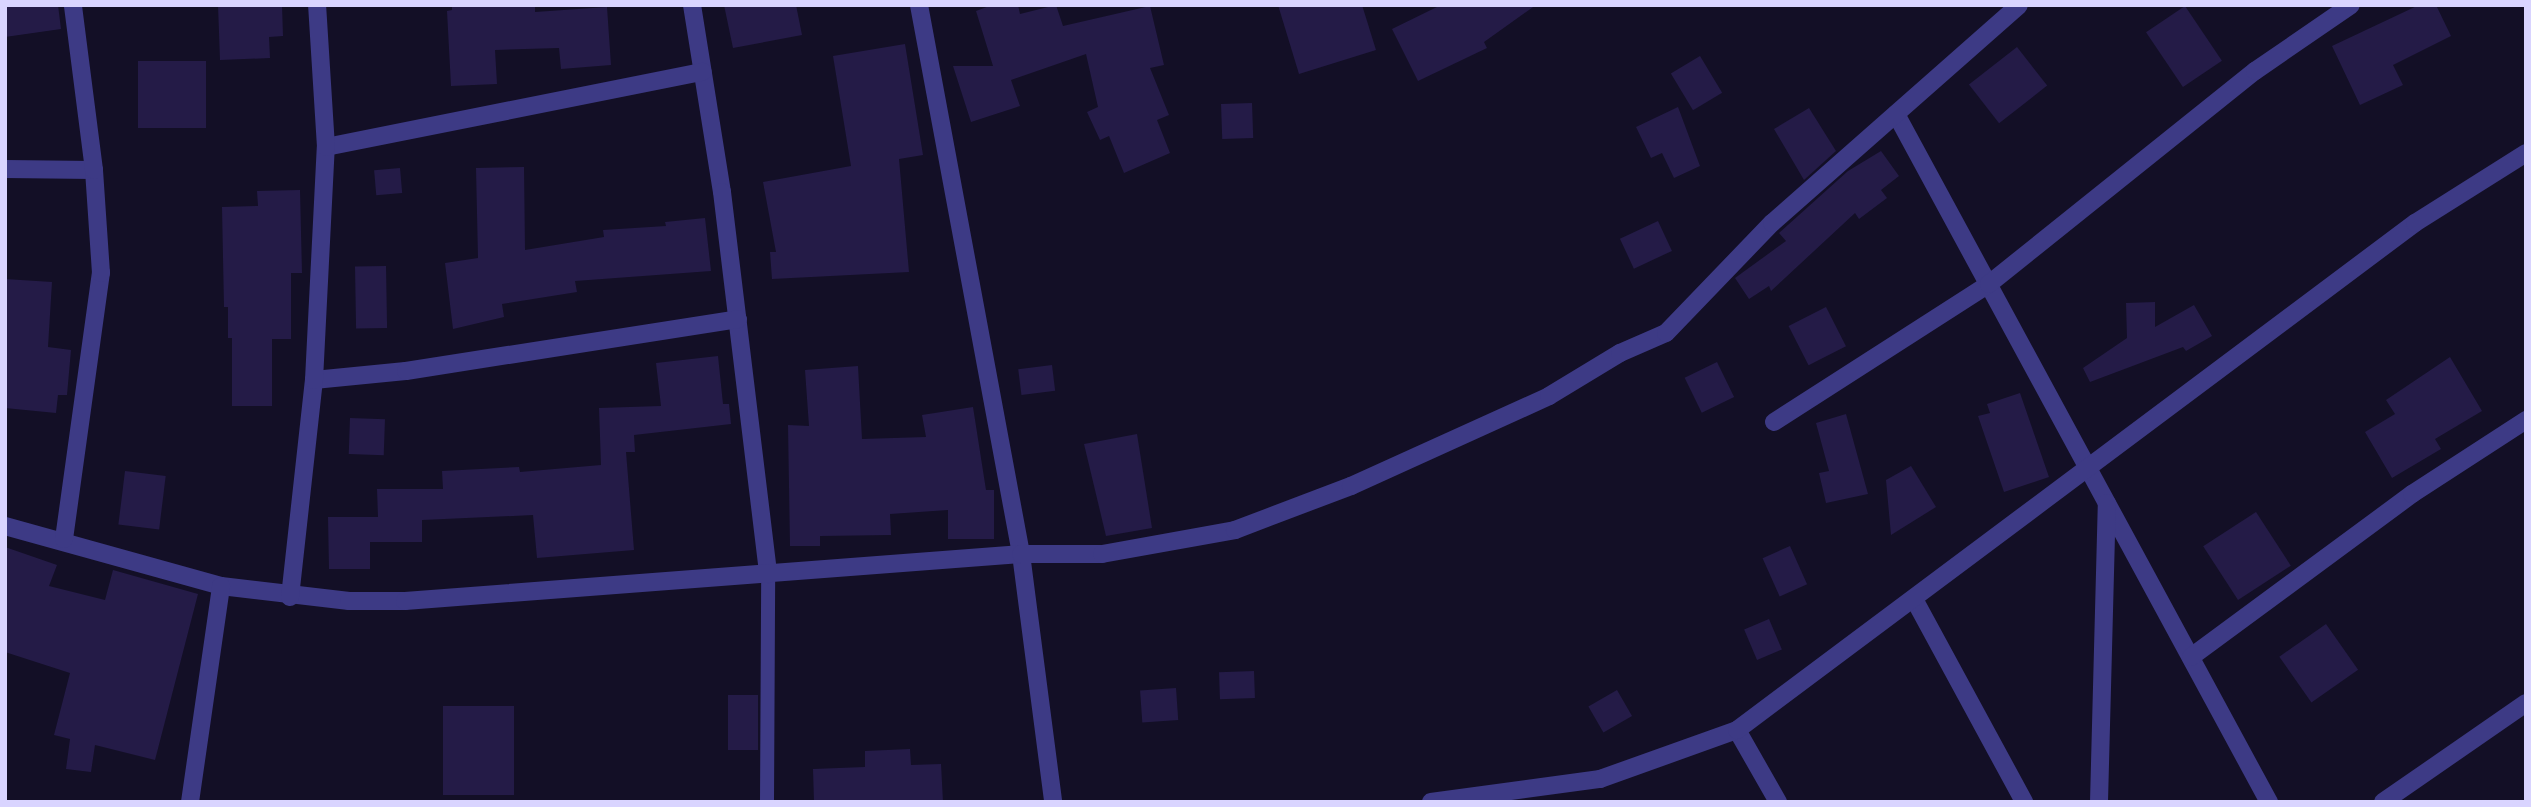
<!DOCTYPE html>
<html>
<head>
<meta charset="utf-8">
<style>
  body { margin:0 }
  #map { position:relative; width:2531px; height:807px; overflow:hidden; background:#130f26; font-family:Inter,sans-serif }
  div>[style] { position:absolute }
  .building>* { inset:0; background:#241b47; transform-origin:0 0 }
  .service>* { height:14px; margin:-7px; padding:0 7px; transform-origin:7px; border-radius:7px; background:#3d3a85 }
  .minor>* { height:18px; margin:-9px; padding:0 9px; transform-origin:9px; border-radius:9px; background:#3d3a85 }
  span { translate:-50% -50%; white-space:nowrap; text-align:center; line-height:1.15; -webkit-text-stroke:6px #130f26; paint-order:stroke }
  .frame { position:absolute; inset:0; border:7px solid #d9d4ff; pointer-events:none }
</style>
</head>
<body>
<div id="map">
  <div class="building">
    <i style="clip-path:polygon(5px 5px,58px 5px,61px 29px,5px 37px)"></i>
    <i style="clip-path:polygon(218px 5px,282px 5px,283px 36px,269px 37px,270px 58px,220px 60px)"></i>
    <i style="clip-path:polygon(452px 5px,535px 5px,535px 12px,607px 7px,611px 65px,561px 69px,559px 48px,495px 50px,497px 84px,451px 86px,447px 11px,452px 10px)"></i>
    <i style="clip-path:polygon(724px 5px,796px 5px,802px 35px,733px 48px)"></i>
    <i style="clip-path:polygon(992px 5px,1018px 5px,1020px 14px,1056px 5px,1063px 26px,1150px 6px,1164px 65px,1150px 68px,1169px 115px,1157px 120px,1170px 153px,1124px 173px,1109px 136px,1100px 140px,1087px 112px,1098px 107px,1086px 54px,1011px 80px,1020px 106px,971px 122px,953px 66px,993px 66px,976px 11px)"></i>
    <i style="clip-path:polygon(1278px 5px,1362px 5px,1376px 50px,1299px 74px)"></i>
    <i style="clip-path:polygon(1441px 5px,1536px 5px,1484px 42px,1487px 48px,1418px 81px,1392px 29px)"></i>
    <i style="clip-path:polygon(2419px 5px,2436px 5px,2451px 36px,2393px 65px,2403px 85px,2360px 105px,2332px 46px)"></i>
    <i style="left:2185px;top:6px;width:66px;height:47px;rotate:56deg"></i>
    <i style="clip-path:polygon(905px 44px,923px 155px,899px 159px,909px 272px,772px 279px,770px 252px,776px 252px,763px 182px,851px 166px,833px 56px)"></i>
    <i style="left:2017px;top:47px;width:49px;height:61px;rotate:52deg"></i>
    <i style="left:1700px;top:56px;width:43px;height:34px;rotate:59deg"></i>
    <i style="left:138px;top:61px;width:68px;height:67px"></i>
    <i style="left:1252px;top:103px;width:35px;height:31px;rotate:88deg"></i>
    <i style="clip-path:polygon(1678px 107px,1700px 166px,1674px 178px,1662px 153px,1651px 158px,1636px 127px)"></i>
    <i style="clip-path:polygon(1809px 108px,1836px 151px,1804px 180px,1774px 129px)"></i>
    <i style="clip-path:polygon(1881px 151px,1899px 176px,1881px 190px,1887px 198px,1859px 219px,1855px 213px,1771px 291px,1769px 286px,1749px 299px,1735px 278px,1786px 241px,1779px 233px,1848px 171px)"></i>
    <i style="clip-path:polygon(524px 167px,525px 250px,604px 237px,603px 230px,666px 226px,665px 222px,705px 218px,711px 271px,575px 281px,577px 292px,502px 304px,504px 317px,453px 329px,445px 263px,478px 258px,476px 168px)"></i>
    <i style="left:400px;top:168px;width:25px;height:26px;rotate:85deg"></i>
    <i style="clip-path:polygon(300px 190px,302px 273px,291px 273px,291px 339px,272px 339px,272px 406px,232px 406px,232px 338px,228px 338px,228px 307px,224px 307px,222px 207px,258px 206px,257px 191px)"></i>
    <i style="left:1658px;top:221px;width:33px;height:42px;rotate:65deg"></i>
    <i style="left:386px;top:266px;width:62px;height:31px;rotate:89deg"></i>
    <i style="clip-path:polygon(5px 279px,52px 282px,48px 347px,71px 350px,67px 395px,58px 395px,56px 413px,5px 408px)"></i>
    <i style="clip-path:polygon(2155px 302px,2155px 327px,2194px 305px,2212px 336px,2186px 351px,2183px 347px,2090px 382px,2083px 368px,2127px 338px,2126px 303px)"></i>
    <i style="left:1826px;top:307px;width:44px;height:42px;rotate:63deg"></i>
    <i style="clip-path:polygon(718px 356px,723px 404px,729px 404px,731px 424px,634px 435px,635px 452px,626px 452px,634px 550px,537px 558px,533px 515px,422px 520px,422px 542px,370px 542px,370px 569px,329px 569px,328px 517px,378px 517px,377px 489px,443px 489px,442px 471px,519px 467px,520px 472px,601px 465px,599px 408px,661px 406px,656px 363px)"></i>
    <i style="clip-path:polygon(2450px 357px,2482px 411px,2435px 439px,2441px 449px,2392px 478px,2365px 432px,2395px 414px,2386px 400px)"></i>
    <i style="left:1717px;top:362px;width:39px;height:36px;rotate:64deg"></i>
    <i style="left:1052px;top:365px;width:26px;height:34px;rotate:83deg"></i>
    <i style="clip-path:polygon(858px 366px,862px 439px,926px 437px,922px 415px,973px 407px,986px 490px,994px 490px,994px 539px,948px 539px,948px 510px,890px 514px,891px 535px,820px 536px,820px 546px,790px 546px,788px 425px,809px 426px,805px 370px)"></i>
    <i style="clip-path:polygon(2020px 393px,2049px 477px,2004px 492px,1978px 416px,1990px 413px,1987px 404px)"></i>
    <i style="clip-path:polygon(1846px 414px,1868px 494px,1826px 503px,1819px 473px,1829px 471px,1816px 423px)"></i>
    <i style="left:350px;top:418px;width:35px;height:36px;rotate:2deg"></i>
    <i style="clip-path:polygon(1137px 434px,1152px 528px,1106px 536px,1084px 444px)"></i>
    <i style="clip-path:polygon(1911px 466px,1936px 507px,1891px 535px,1886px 480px)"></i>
    <i style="left:125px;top:471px;width:41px;height:54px;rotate:7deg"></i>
    <i style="left:2256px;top:512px;width:64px;height:63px;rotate:57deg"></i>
    <i style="left:1790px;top:546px;width:42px;height:30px;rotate:66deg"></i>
    <i style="clip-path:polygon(5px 547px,57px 565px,49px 586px,105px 600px,113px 570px,198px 594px,155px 760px,95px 745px,91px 772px,66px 769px,70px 739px,54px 735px,70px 673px,5px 652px)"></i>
    <i style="left:1769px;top:619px;width:33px;height:27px;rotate:67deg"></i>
    <i style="left:2326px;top:624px;width:56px;height:57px;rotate:55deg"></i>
    <i style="left:1254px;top:671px;width:27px;height:35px;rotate:88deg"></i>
    <i style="left:1176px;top:688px;width:32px;height:36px;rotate:86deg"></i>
    <i style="left:1617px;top:690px;width:30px;height:33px;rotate:60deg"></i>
    <i style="left:728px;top:695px;width:30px;height:55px"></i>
    <i style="left:443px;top:706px;width:71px;height:89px"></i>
    <i style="clip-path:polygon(910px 749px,911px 765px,941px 764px,943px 802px,814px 802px,813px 769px,865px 767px,865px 751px)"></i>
  </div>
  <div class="service">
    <i style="left:767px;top:802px;width:228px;rotate:-89.7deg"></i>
  </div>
  <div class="minor">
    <i style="left:692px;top:5px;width:189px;rotate:80.9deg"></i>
    <i style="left:722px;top:192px;width:385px;rotate:83.1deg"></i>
    <i style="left:919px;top:5px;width:558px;rotate:79.47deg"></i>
    <i style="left:1021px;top:554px;width:250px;rotate:82.6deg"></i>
    <i style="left:1896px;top:114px;width:783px;rotate:61.54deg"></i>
    <i style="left:326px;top:147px;width:384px;rotate:-11.3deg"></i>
    <i style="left:5px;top:169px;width:89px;rotate:0.6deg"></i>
    <i style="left:314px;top:380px;width:92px;rotate:-5.6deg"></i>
    <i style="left:406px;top:371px;width:336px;rotate:-8.9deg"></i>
    <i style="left:1774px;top:422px;width:255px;rotate:-32.7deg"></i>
    <i style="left:1989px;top:284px;width:341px;rotate:-38.7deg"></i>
    <i style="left:2255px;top:71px;width:116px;rotate:-34.5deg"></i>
    <i style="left:5px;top:526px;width:224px;rotate:15.5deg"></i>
    <i style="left:221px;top:586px;width:129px;rotate:6.7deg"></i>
    <i style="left:349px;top:601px;width:56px"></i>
    <i style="left:405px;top:601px;width:618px;rotate:-4.36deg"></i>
    <i style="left:1021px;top:554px;width:81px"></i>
    <i style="left:1102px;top:554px;width:135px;rotate:-10.2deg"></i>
    <i style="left:1235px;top:530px;width:124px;rotate:-20.8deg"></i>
    <i style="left:1351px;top:486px;width:217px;rotate:-24.4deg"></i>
    <i style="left:1549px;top:396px;width:83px;rotate:-31.2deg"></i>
    <i style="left:1620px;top:353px;width:50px;rotate:-23.5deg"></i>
    <i style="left:1666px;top:333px;width:153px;rotate:-46.1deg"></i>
    <i style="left:1772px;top:223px;width:329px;rotate:-41.4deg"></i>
    <i style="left:64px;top:539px;width:269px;rotate:-82.1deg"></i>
    <i style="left:101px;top:273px;width:103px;rotate:-93.9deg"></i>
    <i style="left:94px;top:170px;width:166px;rotate:-97.3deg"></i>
    <i style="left:290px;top:597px;width:218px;rotate:-83.7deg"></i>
    <i style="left:314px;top:380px;width:233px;rotate:-87.1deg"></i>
    <i style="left:326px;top:147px;width:142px;rotate:-93.6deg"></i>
    <i style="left:1914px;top:599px;width:231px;rotate:61.5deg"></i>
    <i style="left:2191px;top:657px;width:275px;rotate:-36.4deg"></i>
    <i style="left:2412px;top:494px;width:136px;rotate:-33deg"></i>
    <i style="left:1737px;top:730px;width:83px;rotate:60.3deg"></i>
    <i style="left:190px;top:802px;width:218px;rotate:-81.8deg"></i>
    <i style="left:1431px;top:802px;width:171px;rotate:-7.8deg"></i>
    <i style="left:1600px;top:779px;width:145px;rotate:-19.7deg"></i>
    <i style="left:1737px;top:730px;width:847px;rotate:-36.79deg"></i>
    <i style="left:2415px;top:223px;width:131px;rotate:-32.2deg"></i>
    <i style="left:2099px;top:802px;width:299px;rotate:-88.5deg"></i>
    <i style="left:2383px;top:802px;width:174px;rotate:-34.7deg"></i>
  </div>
  <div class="frame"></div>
</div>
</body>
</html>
